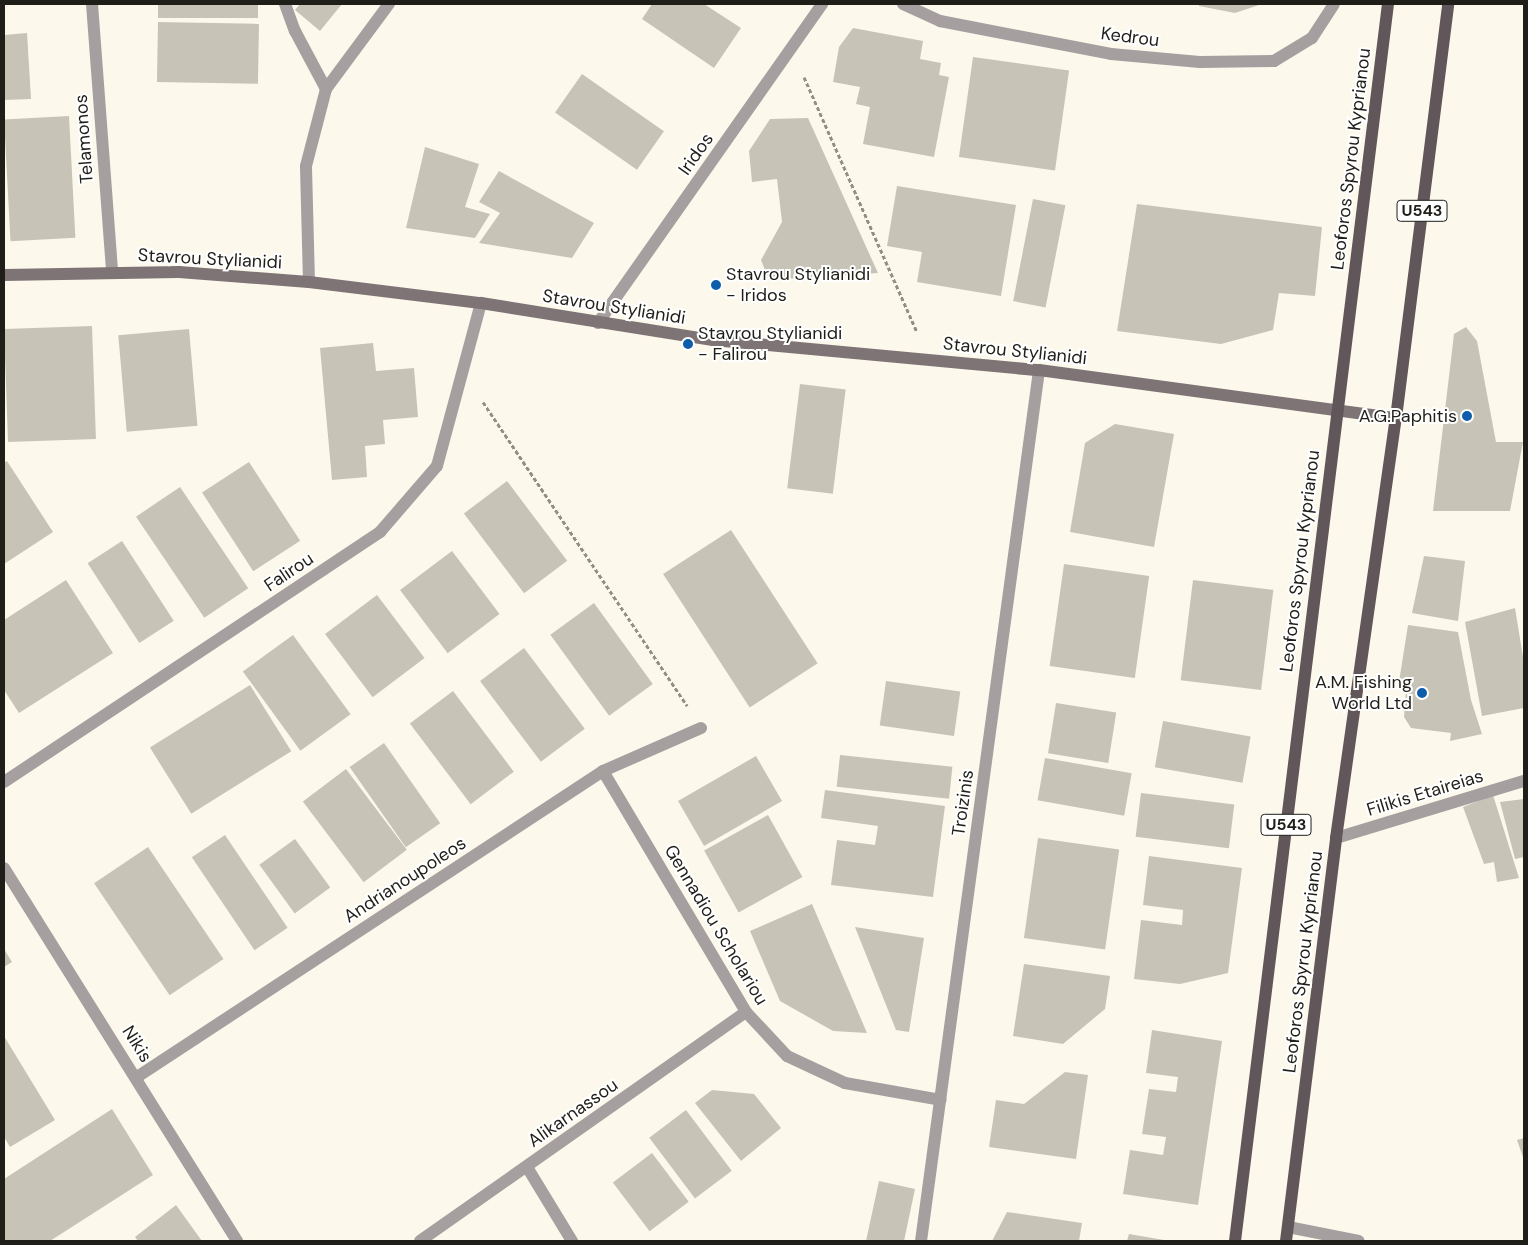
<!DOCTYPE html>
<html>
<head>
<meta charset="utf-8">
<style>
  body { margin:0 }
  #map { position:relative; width:1528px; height:1245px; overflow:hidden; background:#fcf9ec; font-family:"DM Sans",sans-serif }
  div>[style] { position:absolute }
  .building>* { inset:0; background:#c7c4b7; transform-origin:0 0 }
  .path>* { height:3px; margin-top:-1.5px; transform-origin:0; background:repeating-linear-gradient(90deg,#908e85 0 4px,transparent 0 6.5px) }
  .lane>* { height:12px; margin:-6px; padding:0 6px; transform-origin:6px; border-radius:6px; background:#a69fa0 }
  .street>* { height:12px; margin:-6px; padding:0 6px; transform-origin:6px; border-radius:6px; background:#a69fa0 }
  .secondary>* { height:12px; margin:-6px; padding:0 6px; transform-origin:6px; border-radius:6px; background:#7e7476 }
  .primary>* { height:12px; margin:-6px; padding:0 6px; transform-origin:6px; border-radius:6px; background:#615659 }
  .dots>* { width:14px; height:14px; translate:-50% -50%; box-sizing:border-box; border:2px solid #fff; border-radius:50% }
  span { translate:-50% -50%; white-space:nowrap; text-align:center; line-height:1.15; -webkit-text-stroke:4px #fff; paint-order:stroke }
  .shield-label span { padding:1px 4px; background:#fff; border:1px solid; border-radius:4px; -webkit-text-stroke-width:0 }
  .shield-label { font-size:16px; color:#1f1e19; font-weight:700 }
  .street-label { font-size:18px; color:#1f1e19 }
  .poi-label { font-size:18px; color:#1f1e19 }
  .left { translate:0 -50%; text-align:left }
  .right { translate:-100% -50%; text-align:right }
  .frame { position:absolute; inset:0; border:5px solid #1f1e19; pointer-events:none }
</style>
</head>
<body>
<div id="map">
  <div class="building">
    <i style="left:158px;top:4px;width:100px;height:14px"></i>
    <i style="clip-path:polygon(300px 4px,342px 4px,320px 31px,295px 10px)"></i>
    <i style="clip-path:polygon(652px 4px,704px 4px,741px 28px,714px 68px,642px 19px)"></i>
    <i style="clip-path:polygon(1199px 4px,1262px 4px,1235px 13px,1199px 6px)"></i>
    <i style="left:158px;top:22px;width:101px;height:60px;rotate:1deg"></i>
    <i style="clip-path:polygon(853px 28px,923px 41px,920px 59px,941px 63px,939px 75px,949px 77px,934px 157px,863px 144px,870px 107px,856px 104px,860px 87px,833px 82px,839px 47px)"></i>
    <i style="clip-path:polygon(27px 33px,31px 99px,4px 100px,4px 35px)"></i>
    <i style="left:973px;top:57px;width:97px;height:101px;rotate:8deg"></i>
    <i style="left:582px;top:74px;width:100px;height:47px;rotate:35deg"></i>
    <i style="left:69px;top:116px;width:122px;height:65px;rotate:87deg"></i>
    <i style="clip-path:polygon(808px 118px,878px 273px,769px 280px,761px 260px,782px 222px,777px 179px,752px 182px,749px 151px,770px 119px)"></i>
    <i style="clip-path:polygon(425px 147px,479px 164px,465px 207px,490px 214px,475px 238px,406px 228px)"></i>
    <i style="clip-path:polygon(499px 171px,594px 223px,572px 258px,479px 243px,500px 213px,479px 202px)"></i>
    <i style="clip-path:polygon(897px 186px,1016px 205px,1001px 296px,917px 282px,922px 252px,887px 246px)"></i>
    <i style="left:1033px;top:199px;width:33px;height:104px;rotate:11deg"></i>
    <i style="clip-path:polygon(1137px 204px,1322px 227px,1315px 296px,1279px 293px,1273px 330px,1221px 344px,1117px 331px)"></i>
    <i style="left:92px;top:326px;width:113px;height:88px;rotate:88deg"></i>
    <i style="clip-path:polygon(1466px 327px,1477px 341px,1496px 442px,1523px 442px,1510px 511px,1433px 511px,1454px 334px)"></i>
    <i style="left:189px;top:329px;width:97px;height:71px;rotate:85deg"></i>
    <i style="clip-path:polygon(373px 343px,376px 371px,414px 368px,418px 417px,383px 420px,385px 444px,365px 446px,367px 477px,332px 480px,320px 348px)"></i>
    <i style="left:800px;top:384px;width:46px;height:105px;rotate:7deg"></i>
    <i style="clip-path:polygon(1115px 424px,1174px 434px,1154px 547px,1070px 532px,1085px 443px)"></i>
    <i style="clip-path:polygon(7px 461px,53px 532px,4px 564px,4px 463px)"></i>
    <i style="left:249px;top:462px;width:94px;height:56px;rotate:57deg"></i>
    <i style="left:507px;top:481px;width:100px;height:54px;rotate:53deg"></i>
    <i style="left:180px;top:487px;width:122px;height:53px;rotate:56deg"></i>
    <i style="left:731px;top:530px;width:159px;height:81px;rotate:57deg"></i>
    <i style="left:122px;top:541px;width:95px;height:41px;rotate:57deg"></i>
    <i style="left:452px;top:551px;width:79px;height:65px;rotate:53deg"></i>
    <i style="clip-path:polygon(1424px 556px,1465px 561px,1458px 621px,1412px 613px)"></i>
    <i style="left:1064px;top:564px;width:86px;height:103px;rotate:8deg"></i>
    <i style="clip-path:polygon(66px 580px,113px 653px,19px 713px,4px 690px,4px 620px)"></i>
    <i style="left:1193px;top:580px;width:81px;height:101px;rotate:7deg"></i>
    <i style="left:377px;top:595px;width:79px;height:65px;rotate:53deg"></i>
    <i style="left:594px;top:603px;width:100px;height:54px;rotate:54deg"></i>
    <i style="clip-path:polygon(1515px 608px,1524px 663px,1524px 708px,1482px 716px,1465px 622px)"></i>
    <i style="clip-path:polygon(1408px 625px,1458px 632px,1471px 700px,1482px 734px,1450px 741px,1451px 733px,1411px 728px,1404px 717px,1406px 691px,1398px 688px)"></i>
    <i style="left:293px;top:635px;width:98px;height:62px;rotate:54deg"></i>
    <i style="left:524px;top:648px;width:101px;height:55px;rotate:53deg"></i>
    <i style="left:886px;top:681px;width:75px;height:45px;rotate:8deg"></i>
    <i style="left:250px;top:685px;width:78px;height:118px;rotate:58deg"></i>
    <i style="left:453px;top:691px;width:101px;height:54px;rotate:53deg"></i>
    <i style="left:1056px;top:703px;width:61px;height:51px;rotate:9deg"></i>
    <i style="left:1163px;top:721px;width:89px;height:47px;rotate:10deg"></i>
    <i style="left:384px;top:743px;width:98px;height:42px;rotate:55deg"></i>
    <i style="left:840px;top:755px;width:113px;height:32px;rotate:6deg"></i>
    <i style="left:756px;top:756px;width:52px;height:90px;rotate:60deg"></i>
    <i style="left:1045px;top:758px;width:88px;height:43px;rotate:10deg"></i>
    <i style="left:346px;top:769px;width:101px;height:54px;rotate:53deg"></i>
    <i style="clip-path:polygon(825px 790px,945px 806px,933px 897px,831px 885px,837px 840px,875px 845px,878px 826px,821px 818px)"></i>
    <i style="left:1141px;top:793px;width:94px;height:44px;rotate:7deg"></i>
    <i style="clip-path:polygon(1493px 795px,1519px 878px,1497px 882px,1494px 862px,1484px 864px,1463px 807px)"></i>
    <i style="clip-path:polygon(1524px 799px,1524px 857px,1515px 859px,1500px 802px)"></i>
    <i style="left:768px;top:815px;width:71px;height:73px;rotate:61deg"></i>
    <i style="left:225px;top:835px;width:112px;height:40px;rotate:56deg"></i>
    <i style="left:1038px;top:838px;width:82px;height:101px;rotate:8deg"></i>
    <i style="left:295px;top:839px;width:60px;height:44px;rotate:54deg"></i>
    <i style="left:148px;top:847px;width:135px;height:65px;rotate:56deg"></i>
    <i style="clip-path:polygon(1149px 856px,1242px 868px,1228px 973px,1180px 984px,1134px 979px,1141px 920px,1182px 925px,1183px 910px,1143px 905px)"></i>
    <i style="clip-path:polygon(812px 904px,867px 1033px,833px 1031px,780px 1001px,750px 931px)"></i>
    <i style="clip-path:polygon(855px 927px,924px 938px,909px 1032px,896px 1030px)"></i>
    <i style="clip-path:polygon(4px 949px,12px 962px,4px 967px)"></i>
    <i style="clip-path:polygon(1024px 964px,1110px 976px,1105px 1009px,1063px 1044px,1013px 1036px)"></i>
    <i style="clip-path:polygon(1152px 1030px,1222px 1041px,1198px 1205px,1123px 1194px,1130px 1150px,1163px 1155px,1166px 1137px,1142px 1134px,1149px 1089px,1176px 1092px,1178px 1077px,1146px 1073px)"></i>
    <i style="clip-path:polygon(4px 1036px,55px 1120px,10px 1147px,4px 1137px)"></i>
    <i style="clip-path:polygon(1065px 1072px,1088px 1075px,1076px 1159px,989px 1147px,996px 1100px,1024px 1104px)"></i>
    <i style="clip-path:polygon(712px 1090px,754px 1094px,781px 1128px,741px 1161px,695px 1103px)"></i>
    <i style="clip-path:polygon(112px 1109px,153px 1175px,50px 1241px,4px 1241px,4px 1179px)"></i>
    <i style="left:686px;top:1110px;width:76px;height:46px;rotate:53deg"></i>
    <i style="clip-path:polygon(1524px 1138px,1524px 1160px,1517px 1140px)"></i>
    <i style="left:652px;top:1153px;width:61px;height:49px;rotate:53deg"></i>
    <i style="clip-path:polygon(879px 1181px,915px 1189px,904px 1241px,866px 1241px)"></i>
    <i style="clip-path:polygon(176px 1205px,202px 1241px,138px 1241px,135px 1237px)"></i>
    <i style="clip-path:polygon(1007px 1212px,1082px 1223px,1079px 1241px,992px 1241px)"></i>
    <i style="clip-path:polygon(1129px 1234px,1164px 1240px,1164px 1241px,1127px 1241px)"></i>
  </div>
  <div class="path">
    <i style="left:804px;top:77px;width:279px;rotate:66.1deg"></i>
    <i style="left:483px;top:402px;width:366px;rotate:56.1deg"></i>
  </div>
  <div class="lane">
    <i style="left:285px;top:4px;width:29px;rotate:70deg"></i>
    <i style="left:295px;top:31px;width:66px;rotate:61.9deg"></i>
  </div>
  <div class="street">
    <i style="left:92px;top:4px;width:268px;rotate:85.7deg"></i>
    <i style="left:903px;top:4px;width:41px;rotate:24.7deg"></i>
    <i style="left:940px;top:21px;width:174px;rotate:10.9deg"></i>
    <i style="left:1111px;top:54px;width:89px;rotate:5.1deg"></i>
    <i style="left:1200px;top:62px;width:74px;rotate:-0.8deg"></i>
    <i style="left:1274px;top:61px;width:44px;rotate:-31.2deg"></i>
    <i style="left:1312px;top:38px;width:40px;rotate:-57.1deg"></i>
    <i style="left:309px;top:282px;width:116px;rotate:-91.5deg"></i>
    <i style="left:306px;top:166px;width:80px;rotate:-75.4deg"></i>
    <i style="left:326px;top:89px;width:106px;rotate:-53.5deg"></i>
    <i style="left:598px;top:323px;width:390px;rotate:-54.9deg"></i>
    <i style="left:603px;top:771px;width:280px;rotate:59.3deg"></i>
    <i style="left:746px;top:1012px;width:60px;rotate:47deg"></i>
    <i style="left:787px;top:1056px;width:64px;rotate:25deg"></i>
    <i style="left:845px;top:1083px;width:97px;rotate:10deg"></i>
    <i style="left:4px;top:782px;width:452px;rotate:-33.6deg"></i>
    <i style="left:380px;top:532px;width:87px;rotate:-49.2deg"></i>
    <i style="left:437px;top:466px;width:169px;rotate:-74.9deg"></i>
    <i style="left:1336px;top:838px;width:196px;rotate:-16.9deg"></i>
    <i style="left:4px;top:868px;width:440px;rotate:58deg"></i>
    <i style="left:137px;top:1077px;width:557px;rotate:-33.29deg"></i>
    <i style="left:603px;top:771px;width:107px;rotate:-23.7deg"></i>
    <i style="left:527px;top:1167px;width:87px;rotate:58.7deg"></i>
    <i style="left:1288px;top:1227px;width:72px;rotate:11.2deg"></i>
    <i style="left:420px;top:1241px;width:398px;rotate:-35.1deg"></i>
    <i style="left:921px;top:1241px;width:879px;rotate:-82.28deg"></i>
  </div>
  <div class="secondary">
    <i style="left:4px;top:275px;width:175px;rotate:-1deg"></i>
    <i style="left:179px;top:272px;width:130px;rotate:4.4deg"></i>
    <i style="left:309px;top:282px;width:173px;rotate:7deg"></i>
    <i style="left:481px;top:303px;width:235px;rotate:9.1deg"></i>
    <i style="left:713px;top:340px;width:327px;rotate:5.3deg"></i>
    <i style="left:1039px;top:370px;width:360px;rotate:7.7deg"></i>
  </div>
  <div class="primary">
    <i style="left:1235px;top:1241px;width:1246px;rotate:-82.95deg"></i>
    <i style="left:1286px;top:1241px;width:406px;rotate:-82.9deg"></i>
    <i style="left:1336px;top:838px;width:424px;rotate:-81.9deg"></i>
    <i style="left:1396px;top:418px;width:417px;rotate:-82.8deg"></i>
  </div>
  <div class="dots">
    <i style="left:716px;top:285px;background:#0d5dab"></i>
    <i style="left:688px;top:344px;background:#0d5dab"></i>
    <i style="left:1467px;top:416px;background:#0d5dab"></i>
    <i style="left:1422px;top:693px;background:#0d5dab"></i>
  </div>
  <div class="shield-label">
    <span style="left:1422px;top:211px">U543</span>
    <span style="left:1286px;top:825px">U543</span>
  </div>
  <div class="street-label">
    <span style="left:1130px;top:37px;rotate:7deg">Kedrou</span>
    <span style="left:84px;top:139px;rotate:-94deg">Telamonos</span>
    <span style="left:696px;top:154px;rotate:-55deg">Iridos</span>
    <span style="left:1351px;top:159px;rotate:-83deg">Leoforos Spyrou Kyprianou</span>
    <span style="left:210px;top:259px;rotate:3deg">Stavrou Stylianidi</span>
    <span style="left:614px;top:307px;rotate:9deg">Stavrou Stylianidi</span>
    <span style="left:1015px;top:351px;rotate:6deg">Stavrou Stylianidi</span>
    <span style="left:1300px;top:561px;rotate:-83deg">Leoforos Spyrou Kyprianou</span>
    <span style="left:289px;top:572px;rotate:-34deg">Falirou</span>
    <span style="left:1425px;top:793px;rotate:-17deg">Filikis Etaireias</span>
    <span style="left:963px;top:803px;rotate:-82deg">Troizinis</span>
    <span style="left:405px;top:880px;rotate:-33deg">Andrianoupoleos</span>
    <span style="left:716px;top:925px;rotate:59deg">Gennadiou Scholariou</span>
    <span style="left:1303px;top:962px;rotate:-83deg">Leoforos Spyrou Kyprianou</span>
    <span style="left:137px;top:1044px;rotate:58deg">Nikis</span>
    <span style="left:573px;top:1113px;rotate:-35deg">Alikarnassou</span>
  </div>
  <div class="poi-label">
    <span class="left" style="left:726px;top:285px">Stavrou Stylianidi<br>- Iridos</span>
    <span class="left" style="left:698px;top:344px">Stavrou Stylianidi<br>- Falirou</span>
    <span class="right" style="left:1457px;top:416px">A.G.Paphitis</span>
    <span class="right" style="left:1412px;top:693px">A.M. Fishing<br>World Ltd</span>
  </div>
  <div class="frame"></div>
</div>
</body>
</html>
